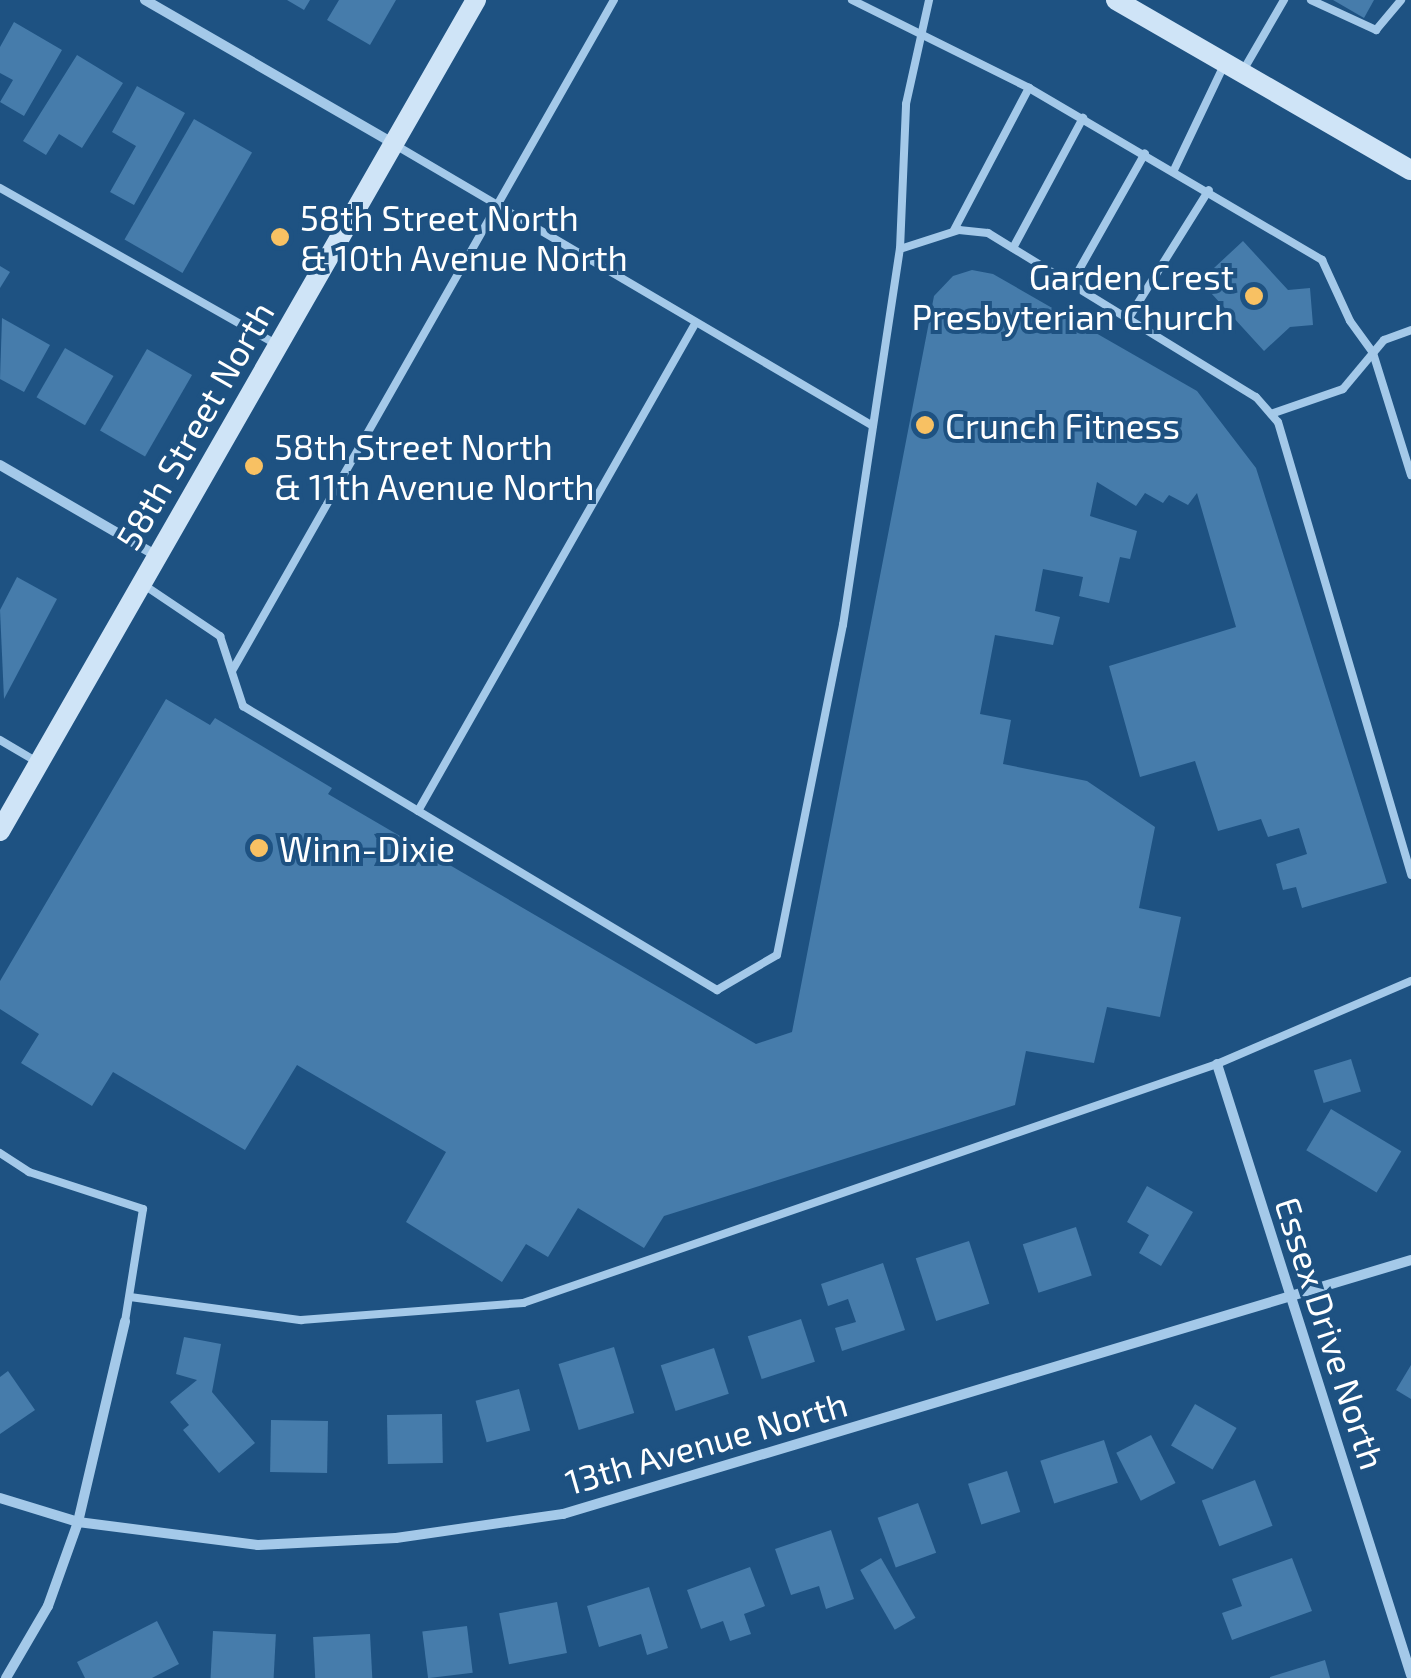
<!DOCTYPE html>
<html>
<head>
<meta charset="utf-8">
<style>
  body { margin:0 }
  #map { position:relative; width:1411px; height:1678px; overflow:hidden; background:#1e5282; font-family:"Exo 2",sans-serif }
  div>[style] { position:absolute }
  .building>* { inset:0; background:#467cab; transform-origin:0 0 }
  .lane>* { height:8px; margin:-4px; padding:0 4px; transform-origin:4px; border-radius:4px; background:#a4c9e9 }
  .street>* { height:10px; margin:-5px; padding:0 5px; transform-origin:5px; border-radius:5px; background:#a4c9e9 }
  .secondary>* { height:20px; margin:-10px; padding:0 10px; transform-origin:10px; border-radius:10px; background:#cfe4f7 }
  .dots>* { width:28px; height:28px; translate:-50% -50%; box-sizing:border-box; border:5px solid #1e5282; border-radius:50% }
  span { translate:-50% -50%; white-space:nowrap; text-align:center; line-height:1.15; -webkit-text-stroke:8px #1e5282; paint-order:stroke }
  .poi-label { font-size:35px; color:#fff }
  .left { translate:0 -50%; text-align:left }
  .right { translate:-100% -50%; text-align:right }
  .street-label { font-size:35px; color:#fff }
</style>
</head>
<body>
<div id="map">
  <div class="building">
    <i style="clip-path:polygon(287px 0,310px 0,304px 10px)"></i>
    <i style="clip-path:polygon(339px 0,396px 0,370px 45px,327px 20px)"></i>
    <i style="clip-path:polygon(1333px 0,1374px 0,1364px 18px)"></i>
    <i style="clip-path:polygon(14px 22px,62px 50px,24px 116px,0 102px,13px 80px,0 73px,0 47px)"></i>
    <i style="clip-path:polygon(77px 55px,123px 83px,82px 148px,59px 134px,46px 155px,23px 141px)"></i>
    <i style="clip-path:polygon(137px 86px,185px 113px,134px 205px,110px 192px,136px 146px,112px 132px)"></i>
    <i style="left:194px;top:119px;width:67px;height:139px;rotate:30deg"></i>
    <i style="clip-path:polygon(1243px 241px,1288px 290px,1310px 288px,1313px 325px,1290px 327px,1264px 351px,1200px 281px)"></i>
    <i style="clip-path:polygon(0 266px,10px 272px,0 288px)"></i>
    <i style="clip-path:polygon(972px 270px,993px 274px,1197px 391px,1256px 468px,1387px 883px,1302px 908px,1296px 887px,1283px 890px,1276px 864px,1307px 854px,1299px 828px,1268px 837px,1261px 819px,1218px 831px,1195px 761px,1140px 777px,1109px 666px,1236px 627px,1197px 493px,1188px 505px,1169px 495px,1163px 503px,1145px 493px,1136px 506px,1097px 482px,1090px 516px,1137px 531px,1130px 559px,1120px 557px,1109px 603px,1079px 596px,1083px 577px,1043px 569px,1035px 611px,1060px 617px,1053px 645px,995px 635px,980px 714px,1011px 720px,1003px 764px,1087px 781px,1155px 827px,1139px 908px,1181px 917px,1160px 1017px,1107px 1007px,1094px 1063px,1026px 1051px,1015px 1105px,664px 1216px,644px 1248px,578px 1208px,548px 1257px,526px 1244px,502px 1282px,406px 1222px,446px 1152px,297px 1065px,245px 1150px,113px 1072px,92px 1106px,21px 1063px,39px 1034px,0 1009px,0 981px,166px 699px,210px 725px,215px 718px,332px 788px,328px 794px,756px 1044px,792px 1032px,934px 296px,953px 276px)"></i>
    <i style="clip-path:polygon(2px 318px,50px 345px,24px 392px,0 379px)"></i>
    <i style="left:65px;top:348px;width:56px;height:57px;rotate:30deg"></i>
    <i style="left:147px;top:349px;width:52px;height:94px;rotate:30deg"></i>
    <i style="clip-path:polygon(17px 577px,57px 599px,4px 699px,0 610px)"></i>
    <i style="left:1351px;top:1059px;width:34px;height:39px;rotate:73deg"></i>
    <i style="left:1331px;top:1109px;width:82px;height:48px;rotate:31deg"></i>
    <i style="clip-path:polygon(1147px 1186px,1193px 1212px,1161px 1266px,1139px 1253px,1149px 1235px,1127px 1222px)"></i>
    <i style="left:1076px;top:1227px;width:51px;height:56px;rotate:72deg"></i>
    <i style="left:969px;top:1241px;width:66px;height:56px;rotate:72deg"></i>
    <i style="clip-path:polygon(883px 1263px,905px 1330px,842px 1351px,835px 1328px,856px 1322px,848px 1299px,828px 1306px,821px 1284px)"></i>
    <i style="left:801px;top:1319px;width:45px;height:56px;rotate:72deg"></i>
    <i style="clip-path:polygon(184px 1337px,221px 1344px,212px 1392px,255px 1443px,219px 1473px,183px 1430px,189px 1425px,170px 1402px,197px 1380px,176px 1374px)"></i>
    <i style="left:614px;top:1347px;width:69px;height:58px;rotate:73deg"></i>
    <i style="left:714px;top:1348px;width:48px;height:56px;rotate:72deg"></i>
    <i style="clip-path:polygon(1411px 1365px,1411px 1399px,1396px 1390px)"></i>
    <i style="clip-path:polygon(8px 1371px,35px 1410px,0 1434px,0 1377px)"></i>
    <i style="left:519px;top:1389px;width:43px;height:45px;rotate:75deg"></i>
    <i style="left:1195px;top:1404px;width:48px;height:48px;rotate:30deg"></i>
    <i style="left:442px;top:1414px;width:49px;height:55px;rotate:89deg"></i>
    <i style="left:271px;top:1420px;width:57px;height:52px;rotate:1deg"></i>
    <i style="left:1151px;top:1435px;width:54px;height:39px;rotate:63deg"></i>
    <i style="left:1104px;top:1440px;width:45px;height:67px;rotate:72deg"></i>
    <i style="left:1007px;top:1471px;width:43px;height:41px;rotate:72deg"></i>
    <i style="left:1255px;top:1480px;width:49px;height:57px;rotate:69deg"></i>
    <i style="left:918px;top:1503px;width:53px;height:43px;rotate:70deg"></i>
    <i style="clip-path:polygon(831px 1530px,854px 1599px,826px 1609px,819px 1586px,791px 1595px,775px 1549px)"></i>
    <i style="left:881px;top:1558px;width:69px;height:24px;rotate:60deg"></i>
    <i style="clip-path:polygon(1292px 1558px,1312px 1611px,1232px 1640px,1222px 1613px,1242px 1606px,1232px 1579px)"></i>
    <i style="clip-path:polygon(750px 1567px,765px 1606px,744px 1614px,751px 1634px,730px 1641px,723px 1621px,701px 1629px,687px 1590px)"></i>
    <i style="clip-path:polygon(649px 1587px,668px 1648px,647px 1655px,641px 1634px,599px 1647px,587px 1606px)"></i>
    <i style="left:557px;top:1602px;width:52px;height:59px;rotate:79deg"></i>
    <i style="clip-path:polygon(157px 1621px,179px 1664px,152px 1678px,85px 1678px,77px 1662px)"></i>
    <i style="left:467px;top:1626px;width:47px;height:45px;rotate:83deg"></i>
    <i style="left:213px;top:1631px;width:63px;height:47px;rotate:3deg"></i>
    <i style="left:370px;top:1634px;width:44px;height:57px;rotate:87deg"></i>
    <i style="clip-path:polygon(1325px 1660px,1330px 1678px,1270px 1678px,1270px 1677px)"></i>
  </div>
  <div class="lane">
    <i style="left:852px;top:0;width:198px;rotate:26.4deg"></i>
    <i style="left:1029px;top:88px;width:340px;rotate:30.4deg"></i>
    <i style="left:1322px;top:260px;width:67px;rotate:65.3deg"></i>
    <i style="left:1350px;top:321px;width:39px;rotate:54deg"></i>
    <i style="left:1373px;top:353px;width:128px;rotate:72.7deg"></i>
    <i style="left:1311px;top:0;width:72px;rotate:24.8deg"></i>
    <i style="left:1376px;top:30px;width:39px;rotate:-50deg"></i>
    <i style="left:1244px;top:69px;width:80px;rotate:-59.9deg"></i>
    <i style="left:397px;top:146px;width:552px;rotate:30.47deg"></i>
    <i style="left:1174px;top:170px;width:116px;rotate:-64.5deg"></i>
    <i style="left:0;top:188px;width:318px;rotate:29.5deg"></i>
    <i style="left:954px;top:230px;width:161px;rotate:-62.2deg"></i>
    <i style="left:1013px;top:248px;width:148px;rotate:-61.7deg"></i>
    <i style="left:900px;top:249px;width:62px;rotate:-17.9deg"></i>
    <i style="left:959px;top:230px;width:29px;rotate:6deg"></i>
    <i style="left:988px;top:233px;width:314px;rotate:31.5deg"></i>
    <i style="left:1256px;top:397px;width:33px;rotate:49deg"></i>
    <i style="left:1278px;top:422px;width:472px;rotate:73.6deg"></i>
    <i style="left:1071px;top:284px;width:150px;rotate:-60.5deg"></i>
    <i style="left:1128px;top:319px;width:152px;rotate:-57.9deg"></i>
    <i style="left:1271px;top:414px;width:76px;rotate:-19.1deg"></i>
    <i style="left:1343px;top:389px;width:64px;rotate:-50.1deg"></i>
    <i style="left:1384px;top:340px;width:29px;rotate:-20deg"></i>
    <i style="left:144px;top:585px;width:92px;rotate:33.9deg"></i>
    <i style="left:220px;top:636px;width:74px;rotate:71.8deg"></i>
    <i style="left:243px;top:706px;width:553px;rotate:30.93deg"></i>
    <i style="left:717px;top:990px;width:69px;rotate:-30.3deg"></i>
    <i style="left:777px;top:955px;width:337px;rotate:-78.7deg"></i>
    <i style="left:843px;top:625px;width:380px;rotate:-81.4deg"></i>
    <i style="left:900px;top:249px;width:145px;rotate:-87.6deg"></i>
    <i style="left:906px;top:104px;width:107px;rotate:-77.5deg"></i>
    <i style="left:232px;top:671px;width:772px;rotate:-60.35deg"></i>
    <i style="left:0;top:740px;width:45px;rotate:30.5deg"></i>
    <i style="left:418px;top:811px;width:562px;rotate:-60.38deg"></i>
    <i style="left:0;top:1153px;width:35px;rotate:33deg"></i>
    <i style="left:29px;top:1172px;width:120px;rotate:18deg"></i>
    <i style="left:143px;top:1209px;width:113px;rotate:99.1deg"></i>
    <i style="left:130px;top:1297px;width:173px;rotate:7.7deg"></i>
    <i style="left:301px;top:1320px;width:223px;rotate:-4.4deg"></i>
    <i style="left:523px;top:1303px;width:734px;rotate:-19deg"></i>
    <i style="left:1217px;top:1064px;width:211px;rotate:-23.2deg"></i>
  </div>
  <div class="street">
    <i style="left:145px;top:0;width:286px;rotate:30deg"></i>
    <i style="left:0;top:465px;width:181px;rotate:30.1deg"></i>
    <i style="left:1217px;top:1064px;width:641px;rotate:72.38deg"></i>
    <i style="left:0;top:1498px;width:82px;rotate:17.1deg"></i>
    <i style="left:78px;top:1522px;width:181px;rotate:7.3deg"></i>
    <i style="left:258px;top:1545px;width:138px;rotate:-2.9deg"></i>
    <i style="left:396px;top:1538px;width:169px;rotate:-8.2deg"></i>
    <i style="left:563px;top:1514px;width:885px;rotate:-16.67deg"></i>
    <i style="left:6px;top:1678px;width:83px;rotate:-59.7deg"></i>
    <i style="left:48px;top:1606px;width:89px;rotate:-70.3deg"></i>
    <i style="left:78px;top:1522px;width:206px;rotate:-76.8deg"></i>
  </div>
  <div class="secondary">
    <i style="left:1116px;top:0;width:340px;rotate:30deg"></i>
    <i style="left:0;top:831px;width:958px;rotate:-60.2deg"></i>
  </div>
  <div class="dots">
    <i style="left:280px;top:237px;background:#f8c163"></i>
    <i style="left:1254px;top:296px;background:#f8c163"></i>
    <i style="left:925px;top:425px;background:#f8c163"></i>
    <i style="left:254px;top:466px;background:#f8c163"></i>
    <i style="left:259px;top:848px;background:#f8c163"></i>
  </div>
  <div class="poi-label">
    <span class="left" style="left:300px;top:237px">58th Street North<br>&amp; 10th Avenue North</span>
    <span class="right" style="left:1234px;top:296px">Garden Crest<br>Presbyterian Church</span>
    <span class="left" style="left:945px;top:425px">Crunch Fitness</span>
    <span class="left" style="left:274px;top:466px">58th Street North<br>&amp; 11th Avenue North</span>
    <span class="left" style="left:279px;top:848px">Winn-Dixie</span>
  </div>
  <div class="street-label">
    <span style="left:194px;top:425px;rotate:-60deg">58th Street North</span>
    <span style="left:1331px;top:1333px;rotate:72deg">Essex Drive North</span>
    <span style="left:706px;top:1442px;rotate:-16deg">13th Avenue North</span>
  </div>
</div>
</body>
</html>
